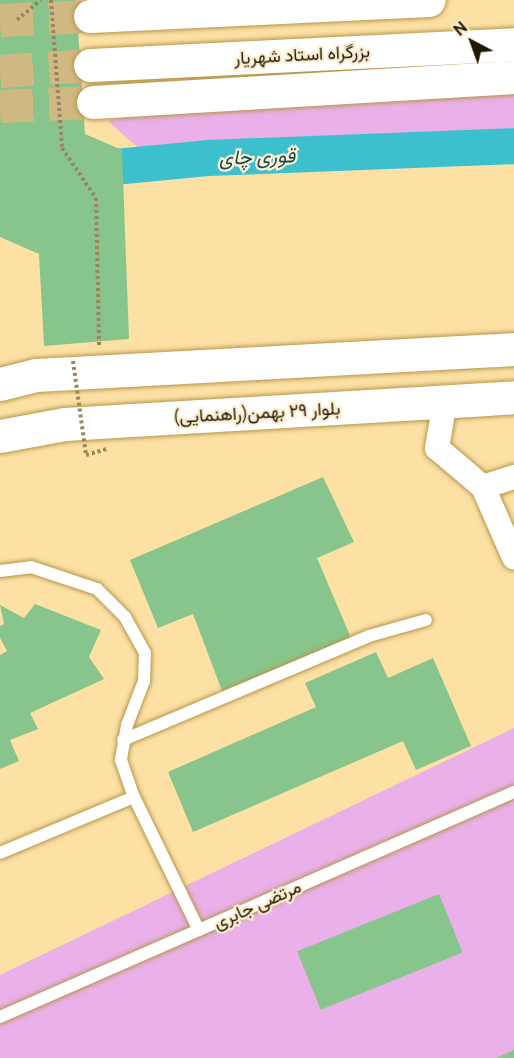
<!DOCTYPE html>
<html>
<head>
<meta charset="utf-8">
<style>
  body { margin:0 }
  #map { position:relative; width:514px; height:1058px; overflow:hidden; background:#fce0a4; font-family:Ubuntu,Vazirmatn,sans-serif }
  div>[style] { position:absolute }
  .green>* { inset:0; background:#e9b0e9 }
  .river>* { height:36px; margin:-18px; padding:0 18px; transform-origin:18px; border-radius:18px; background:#3cc0ce }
  .building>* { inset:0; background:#88c58c; transform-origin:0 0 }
  .trunk-tunnel>* { height:33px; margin-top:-16.5px; transform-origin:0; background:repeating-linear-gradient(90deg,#d0b883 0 33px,transparent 0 49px) }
  .path>* { height:4px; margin-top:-2px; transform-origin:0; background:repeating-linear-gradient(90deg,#9a865c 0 3px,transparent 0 6px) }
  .roads { filter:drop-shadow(0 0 2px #b7964a) drop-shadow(0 0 2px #b7964a) }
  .service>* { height:12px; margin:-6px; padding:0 6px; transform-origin:6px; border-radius:6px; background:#fff }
  .minor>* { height:24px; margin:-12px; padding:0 12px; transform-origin:12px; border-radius:12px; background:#fff }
  .primary>* { height:33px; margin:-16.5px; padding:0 16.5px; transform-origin:16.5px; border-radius:16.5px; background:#fff }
  .trunk>* { height:33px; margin:-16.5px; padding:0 16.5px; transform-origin:16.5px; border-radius:16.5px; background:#fff }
  .path-bridge>* { height:4px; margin-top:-2px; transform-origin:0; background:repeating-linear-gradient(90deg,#9a865c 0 3px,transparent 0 6px) }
  span { translate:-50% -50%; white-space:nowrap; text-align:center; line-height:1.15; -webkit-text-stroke:4.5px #fdefd2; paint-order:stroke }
  .street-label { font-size:18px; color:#201601 }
  .water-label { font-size:20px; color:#154d53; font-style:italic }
  .north { position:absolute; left:442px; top:12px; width:60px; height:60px; -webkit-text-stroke:4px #fdefd2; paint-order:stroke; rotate:319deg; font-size:16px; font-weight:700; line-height:24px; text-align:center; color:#201601 }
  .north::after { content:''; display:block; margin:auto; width:21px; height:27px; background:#201601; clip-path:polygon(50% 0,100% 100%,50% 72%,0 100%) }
</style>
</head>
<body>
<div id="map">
  <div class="green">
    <i style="clip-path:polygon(514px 89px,514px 137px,145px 154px,108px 121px,157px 110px)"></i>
    <i style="clip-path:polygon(514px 728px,514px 1058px,0 1058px,0 975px)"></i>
  </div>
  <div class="river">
    <i style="left:0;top:178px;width:208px;rotate:-5.5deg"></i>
    <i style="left:207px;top:158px;width:307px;rotate:-2.2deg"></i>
  </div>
  <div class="building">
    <i style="clip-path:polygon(0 0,76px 0,85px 134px,122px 150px,129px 339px,44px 346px,39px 254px,0 237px)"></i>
    <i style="clip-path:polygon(323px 477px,354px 542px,317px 558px,351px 638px,222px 691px,193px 614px,158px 628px,130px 560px)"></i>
    <i style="clip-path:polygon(35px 604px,101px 630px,89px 657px,104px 679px,30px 713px,38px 729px,10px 740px,19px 761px,0 769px,0 655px,7px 651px,0 638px,0 626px,4px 624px,0 605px,24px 618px)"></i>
    <i style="clip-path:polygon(376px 652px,388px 678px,433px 658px,471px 746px,416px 770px,403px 741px,193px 832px,168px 772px,316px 707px,305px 683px)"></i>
    <i style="left:439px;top:894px;width:63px;height:153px;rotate:68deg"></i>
    <i style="clip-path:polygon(514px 1050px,514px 1058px,496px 1058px)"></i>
  </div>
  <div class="trunk-tunnel">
    <i style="left:0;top:20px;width:90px;rotate:-2.5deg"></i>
    <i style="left:0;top:71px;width:90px;rotate:-3.8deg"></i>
    <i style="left:0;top:106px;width:93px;rotate:-2.5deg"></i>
  </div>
  <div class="path">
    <i style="left:51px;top:0;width:148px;rotate:85.7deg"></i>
    <i style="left:62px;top:148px;width:60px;rotate:55.8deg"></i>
    <i style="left:96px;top:198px;width:149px;rotate:88.8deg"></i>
    <i style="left:17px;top:20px;width:31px;rotate:-40deg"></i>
    <i style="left:86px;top:455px;width:22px;rotate:-16deg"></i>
  </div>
  <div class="roads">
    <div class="service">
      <i style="left:0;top:571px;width:31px;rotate:-7deg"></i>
      <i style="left:31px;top:567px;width:70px;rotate:18.4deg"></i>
      <i style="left:97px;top:589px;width:40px;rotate:45deg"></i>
      <i style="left:125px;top:617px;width:41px;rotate:60.9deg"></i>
      <i style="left:145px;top:653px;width:28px;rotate:92deg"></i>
      <i style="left:144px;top:681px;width:47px;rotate:111.1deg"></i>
      <i style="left:127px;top:725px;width:36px;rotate:100deg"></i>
      <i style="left:121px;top:760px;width:39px;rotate:71deg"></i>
      <i style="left:134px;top:797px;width:148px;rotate:64deg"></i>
      <i style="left:123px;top:740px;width:267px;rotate:-22.9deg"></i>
      <i style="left:369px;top:636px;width:59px;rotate:-15.7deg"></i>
      <i style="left:0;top:853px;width:145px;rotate:-22.7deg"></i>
      <i style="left:0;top:1017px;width:561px;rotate:-23.64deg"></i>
    </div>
    <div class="minor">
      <i style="left:445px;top:402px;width:47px;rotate:99.9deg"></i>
      <i style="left:437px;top:448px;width:60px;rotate:40.3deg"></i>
      <i style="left:483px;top:487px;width:77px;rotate:66.4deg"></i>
      <i style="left:483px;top:487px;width:33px;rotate:-18deg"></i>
    </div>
    <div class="primary">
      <i style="left:0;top:384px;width:37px;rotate:-14deg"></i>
      <i style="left:36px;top:375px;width:479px;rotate:-3.1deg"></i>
      <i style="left:0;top:436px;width:66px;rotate:-10.5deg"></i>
      <i style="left:65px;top:424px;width:450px;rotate:-3.4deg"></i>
    </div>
    <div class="trunk">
      <i style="left:90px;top:16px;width:339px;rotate:-2.7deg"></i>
      <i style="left:90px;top:65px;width:425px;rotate:-2.8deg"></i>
      <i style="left:93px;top:102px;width:422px;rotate:-3.4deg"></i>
    </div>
  </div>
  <div class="path-bridge">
    <i style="left:73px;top:361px;width:95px;rotate:82.1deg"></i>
  </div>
  <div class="street-label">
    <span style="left:302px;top:54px;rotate:-3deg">بزرگراه استاد شهریار</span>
    <span style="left:257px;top:412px;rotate:-3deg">بلوار ٢٩ بهمن(راهنمایی)</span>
    <span style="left:257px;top:904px;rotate:-24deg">مرتضی جابری</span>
  </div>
  <div class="water-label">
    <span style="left:257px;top:156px;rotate:-2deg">قوری چای</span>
  </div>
  <div class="north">N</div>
</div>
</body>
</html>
